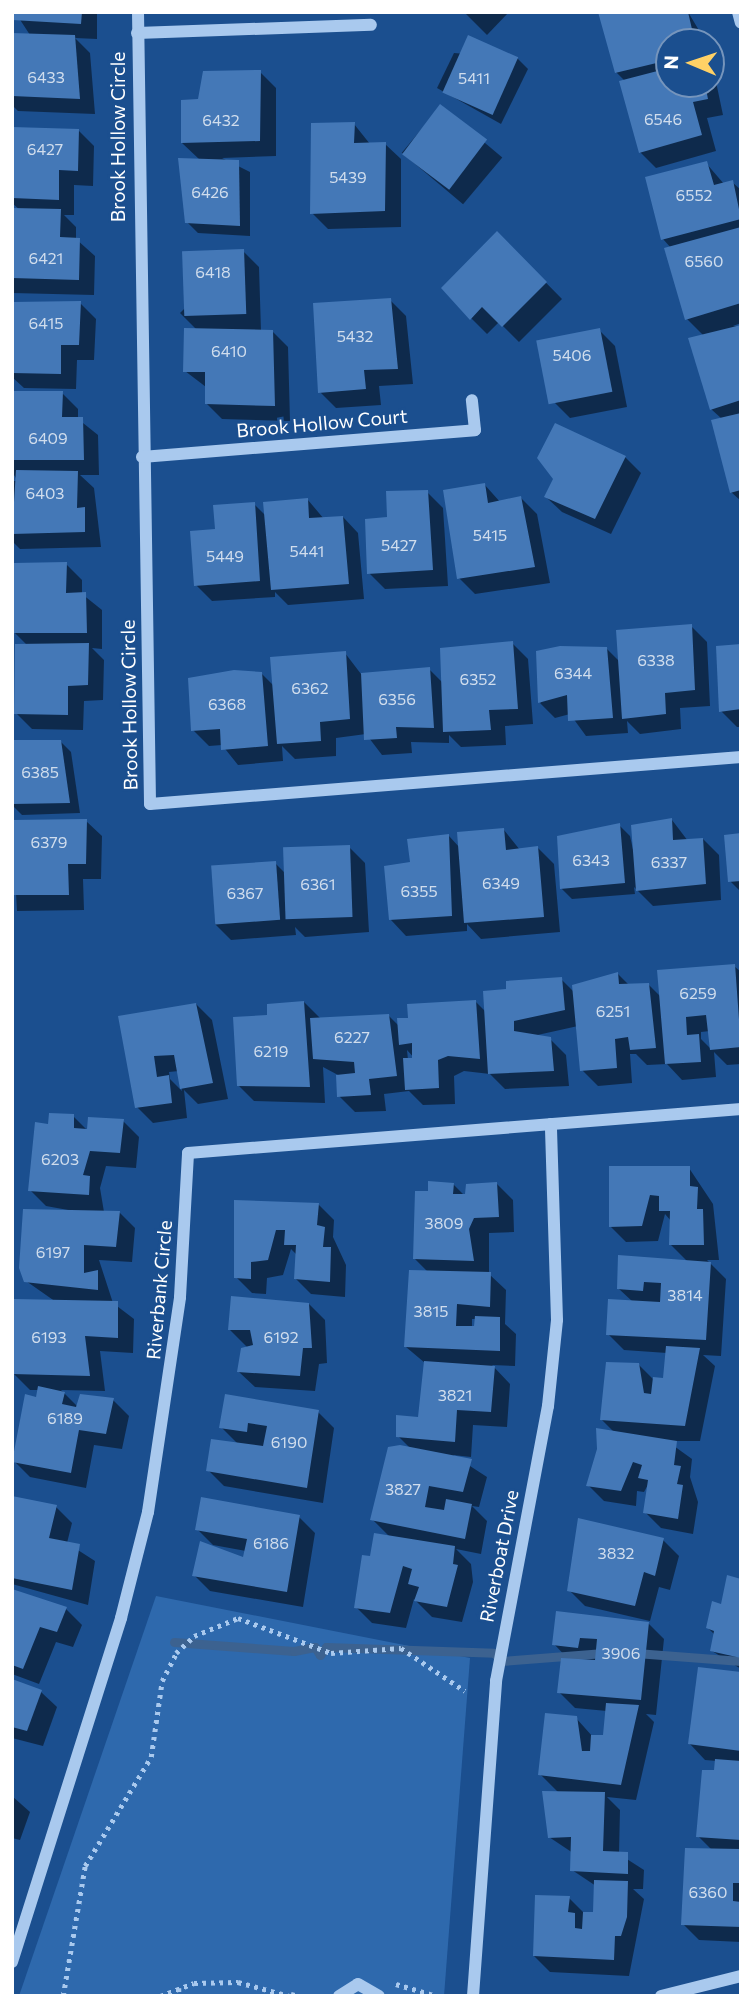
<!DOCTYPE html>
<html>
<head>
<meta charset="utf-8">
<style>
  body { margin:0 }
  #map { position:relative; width:753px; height:2008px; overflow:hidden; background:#1b4f8f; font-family:Commissioner,sans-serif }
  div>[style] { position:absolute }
  .green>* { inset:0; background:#2e69ad }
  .shadow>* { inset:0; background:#0007; transform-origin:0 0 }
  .stream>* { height:9px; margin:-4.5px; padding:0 4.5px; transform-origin:4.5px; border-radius:4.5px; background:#3c6290 }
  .building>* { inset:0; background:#4478b7; transform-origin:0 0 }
  .path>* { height:4.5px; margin-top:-2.25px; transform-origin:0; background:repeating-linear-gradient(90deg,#a9c9ee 0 3.5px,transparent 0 8.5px) }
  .minor>* { height:12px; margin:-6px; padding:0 6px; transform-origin:6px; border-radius:6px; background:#a9c9ee }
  span { translate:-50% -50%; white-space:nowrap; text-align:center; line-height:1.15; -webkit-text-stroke:5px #1b4f8f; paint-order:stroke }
  .number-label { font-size:16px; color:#d0dded }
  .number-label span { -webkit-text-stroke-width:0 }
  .street-label { font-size:19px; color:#fff }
  .frame { position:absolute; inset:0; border:14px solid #fff; pointer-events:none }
  .north { position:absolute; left:655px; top:28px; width:70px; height:70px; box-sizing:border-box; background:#1b4f8f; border:2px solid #7695bc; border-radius:50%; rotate:272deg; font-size:19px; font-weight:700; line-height:28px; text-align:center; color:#fff }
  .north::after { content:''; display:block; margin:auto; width:24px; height:32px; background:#ffd166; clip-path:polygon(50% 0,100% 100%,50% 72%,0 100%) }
</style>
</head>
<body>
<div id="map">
  <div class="green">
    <i style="clip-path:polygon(156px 1596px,470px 1658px,444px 1996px,19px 1996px)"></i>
  </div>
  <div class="shadow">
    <i style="clip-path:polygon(15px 12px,97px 14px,97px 39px,75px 38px,90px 53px,95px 114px,18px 111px,12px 105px,12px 34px,30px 35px)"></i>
    <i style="clip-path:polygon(464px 12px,509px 12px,487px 35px)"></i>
    <i style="clip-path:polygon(688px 12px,706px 42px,669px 42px,669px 84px,711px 84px,711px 73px,715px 77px,723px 115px,707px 118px,716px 151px,656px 168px,640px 152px,625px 81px,616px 72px)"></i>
    <i style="clip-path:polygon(454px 53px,517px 58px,528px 69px,501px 124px,437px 88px)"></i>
    <i style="clip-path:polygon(260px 72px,276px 88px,276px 156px,222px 158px,250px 172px,250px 236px,198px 233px,187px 222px,200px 160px,182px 143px,199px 101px)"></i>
    <i style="left:441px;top:106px;width:80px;height:61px;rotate:40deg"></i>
    <i style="clip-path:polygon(354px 124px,370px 144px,385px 144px,401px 159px,401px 227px,328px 229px,312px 213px)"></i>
    <i style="clip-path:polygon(12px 129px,78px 130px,94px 146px,93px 186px,74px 185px,74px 215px,64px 215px,76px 227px,76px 239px,95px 256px,94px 295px,12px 293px,12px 210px,20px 210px,12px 203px)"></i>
    <i style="clip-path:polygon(706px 163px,724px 184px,732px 182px,741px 190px,741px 323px,733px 326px,741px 327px,741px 501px,731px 492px,722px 419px,711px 409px,704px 336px,687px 319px,671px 248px,663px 239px)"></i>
    <i style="clip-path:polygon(498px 234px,562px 299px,519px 342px,499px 322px,487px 334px,471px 318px)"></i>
    <i style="clip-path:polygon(243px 251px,259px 267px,261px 331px,272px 331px,288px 347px,290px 421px,222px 419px,206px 403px,206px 387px,185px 371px,197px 330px,180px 313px)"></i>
    <i style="clip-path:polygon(390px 300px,406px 316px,413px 384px,379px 386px,381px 405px,336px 408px,320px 392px)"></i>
    <i style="clip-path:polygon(80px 303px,96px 319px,94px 360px,77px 360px,76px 389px,24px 388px,12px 377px,12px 304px)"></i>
    <i style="clip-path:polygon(599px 330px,615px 346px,627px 407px,570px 418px,554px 402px)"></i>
    <i style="clip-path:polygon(12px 393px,62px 393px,78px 409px,78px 419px,98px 435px,99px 475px,80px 475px,94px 488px,101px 547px,20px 549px,12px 541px,12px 481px,18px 481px,12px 472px)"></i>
    <i style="clip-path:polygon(625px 457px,641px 473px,611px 534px,562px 512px,546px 497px)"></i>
    <i style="clip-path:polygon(484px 484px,501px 503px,521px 498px,537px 514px,550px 583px,475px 594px,459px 578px)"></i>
    <i style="clip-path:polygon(427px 492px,443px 508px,448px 586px,385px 589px,369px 573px,389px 518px)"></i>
    <i style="clip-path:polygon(308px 500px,324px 519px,343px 517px,358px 533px,364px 599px,288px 605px,275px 592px,275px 597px,212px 601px,196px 585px,254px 504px,266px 516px)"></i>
    <i style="clip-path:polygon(66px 564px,82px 580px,82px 594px,102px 610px,102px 649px,92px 648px,104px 660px,103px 700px,84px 701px,83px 730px,32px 729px,16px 713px,17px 646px,27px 645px,14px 632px)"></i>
    <i style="clip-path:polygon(691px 626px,707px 642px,710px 706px,680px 708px,681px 729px,640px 734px,627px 721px,628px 733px,586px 736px,570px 714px,555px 718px,540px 703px,607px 649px,620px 662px)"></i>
    <i style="clip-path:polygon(512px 643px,528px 659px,533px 724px,505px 726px,506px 745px,461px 747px,449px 735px,449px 743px,411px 742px,412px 753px,382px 755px,366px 734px,336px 738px,336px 756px,295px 759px,282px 746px,283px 761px,238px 765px,222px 745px,209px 746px,193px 730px,262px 674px,274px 686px,345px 653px,361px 674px,429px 669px,443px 683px)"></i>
    <i style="clip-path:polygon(741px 646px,741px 727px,737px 727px,721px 711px)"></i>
    <i style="clip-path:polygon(60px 741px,71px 752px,80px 813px,22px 815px,12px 805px,12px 742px)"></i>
    <i style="clip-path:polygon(672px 820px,688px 841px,703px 839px,719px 855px,721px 900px,653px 906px,634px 887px,635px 894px,572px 899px,561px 888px,619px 825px,630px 836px,636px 863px)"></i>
    <i style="clip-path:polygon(86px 821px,102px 836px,101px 879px,83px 879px,84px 910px,17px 911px,12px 822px)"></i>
    <i style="clip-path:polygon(504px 830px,520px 850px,538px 848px,554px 864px,560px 932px,481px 939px,467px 924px,467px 931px,406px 936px,391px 920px,412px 864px,449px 836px,460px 848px)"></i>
    <i style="clip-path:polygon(741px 835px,741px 892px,730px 881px)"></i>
    <i style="clip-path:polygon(349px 847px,365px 863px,369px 932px,305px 937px,295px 927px,296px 935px,231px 940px,215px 924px,275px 863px,286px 874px)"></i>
    <i style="clip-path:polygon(evenodd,734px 966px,741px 972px,741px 1064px,727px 1065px,714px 1052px,716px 1077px,682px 1080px,667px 1064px,647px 1065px,636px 1054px,630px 1054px,632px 1083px,598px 1086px,582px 1070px,578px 1026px,533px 1036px,550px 1039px,566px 1055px,569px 1086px,505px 1089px,490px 1074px,464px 1071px,454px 1076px,455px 1104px,423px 1105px,409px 1091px,384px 1094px,386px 1111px,355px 1112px,339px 1096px,338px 1075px,323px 1067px,325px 1103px,254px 1101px,238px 1085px,269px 1017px,304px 1002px,321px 1019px,389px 1016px,399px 1026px,475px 1001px,486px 1012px,508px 990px,561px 979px,575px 993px,618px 974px,629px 985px,648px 984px,661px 997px,734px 966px,710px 1031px,711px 1049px,701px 1039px,701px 1032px,710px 1031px,734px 966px,407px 1050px,416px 1060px,408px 1060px,407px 1050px)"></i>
    <i style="clip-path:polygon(evenodd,196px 1004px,212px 1020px,228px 1099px,198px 1104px,184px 1090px,187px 1118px,153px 1123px,137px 1107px,120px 1017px,196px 1004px,179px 1071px,182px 1091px,170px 1079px,169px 1072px,179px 1071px)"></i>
    <i style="clip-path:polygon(73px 1116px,89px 1132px,123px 1121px,139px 1137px,136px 1168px,106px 1166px,100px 1188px,104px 1212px,119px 1212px,135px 1228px,132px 1262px,99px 1260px,113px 1303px,134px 1319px,133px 1353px,100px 1351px,105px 1391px,61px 1390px,78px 1407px,113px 1400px,129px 1416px,122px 1449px,94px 1445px,86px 1488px,30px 1477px,14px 1461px,39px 1390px,30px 1390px,14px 1374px,56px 1302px,26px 1281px,79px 1212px,46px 1206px,30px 1190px,49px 1126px)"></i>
    <i style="clip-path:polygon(610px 1168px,689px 1168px,713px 1204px,719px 1260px,707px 1260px,726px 1279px,721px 1356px,703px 1355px,715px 1366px,700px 1441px,667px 1441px,692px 1459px,690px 1477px,698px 1502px,693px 1534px,661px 1528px,645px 1512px,650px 1481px,644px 1492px,637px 1491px,636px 1506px,604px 1501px,588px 1485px,615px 1433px,602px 1420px,639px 1365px,653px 1379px,665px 1380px,667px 1353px,624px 1350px,608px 1334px,633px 1302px,619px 1289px,688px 1262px,671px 1245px,671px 1221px,665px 1214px,658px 1241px,626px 1242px,610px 1226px)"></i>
    <i style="clip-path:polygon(evenodd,453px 1184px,464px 1195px,497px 1184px,513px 1200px,514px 1232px,489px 1233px,489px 1274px,506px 1290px,505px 1324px,516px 1334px,515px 1366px,492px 1365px,510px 1384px,507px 1427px,473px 1425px,471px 1457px,453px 1455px,487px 1477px,479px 1507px,472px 1506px,487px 1521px,481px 1554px,456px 1549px,471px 1564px,473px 1582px,462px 1622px,432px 1617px,414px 1599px,406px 1628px,372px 1623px,356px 1607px,372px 1558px,390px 1537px,372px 1519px,415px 1453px,398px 1436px,420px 1418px,425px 1363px,406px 1347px,428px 1272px,415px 1259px,430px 1193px,453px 1184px,472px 1319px,476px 1319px,476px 1328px,472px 1328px,472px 1319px)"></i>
    <i style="clip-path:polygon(236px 1202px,318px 1204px,334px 1220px,333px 1237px,346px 1265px,345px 1297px,311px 1294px,295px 1278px,297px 1255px,291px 1249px,283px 1275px,267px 1278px,266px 1294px,252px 1293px,236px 1277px)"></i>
    <i style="clip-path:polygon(309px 1304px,325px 1320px,327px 1363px,319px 1364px,315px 1391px,255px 1387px,239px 1372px,248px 1348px,230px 1330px)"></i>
    <i style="clip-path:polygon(226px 1396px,318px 1412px,334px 1428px,323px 1503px,224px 1486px,208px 1470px,238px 1444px,221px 1427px)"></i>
    <i style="clip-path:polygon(12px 1498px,56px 1507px,72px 1523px,67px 1543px,95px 1561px,88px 1605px,12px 1584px)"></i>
    <i style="clip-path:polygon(299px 1517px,315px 1533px,303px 1607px,210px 1591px,194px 1575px,244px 1559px,246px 1551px,213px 1545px,197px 1529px)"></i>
    <i style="clip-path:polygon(663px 1540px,679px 1556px,670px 1590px,659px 1587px,650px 1621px,585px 1606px,569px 1590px)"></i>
    <i style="clip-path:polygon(741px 1581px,741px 1669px,712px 1651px,715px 1635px,708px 1628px)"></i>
    <i style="clip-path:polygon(12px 1591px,66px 1609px,82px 1625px,73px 1647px,56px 1642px,39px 1684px,12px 1674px)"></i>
    <i style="clip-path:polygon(557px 1613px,648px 1623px,664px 1639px,656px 1715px,646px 1714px,654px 1722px,636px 1800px,607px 1797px,620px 1810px,619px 1854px,644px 1870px,643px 1889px,633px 1889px,644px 1899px,629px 1976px,550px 1972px,534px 1956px,569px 1898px,585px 1914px,595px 1914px,596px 1886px,572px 1870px,573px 1853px,549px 1837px,559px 1793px,540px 1774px,576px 1718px,593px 1737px,605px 1736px,607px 1711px,575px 1708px,559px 1692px,569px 1660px,554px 1644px)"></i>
    <i style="clip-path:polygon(741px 1673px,741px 1942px,699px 1940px,683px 1924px,712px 1850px,698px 1836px,717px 1761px,705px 1760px,690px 1744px)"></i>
    <i style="clip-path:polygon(12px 1681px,41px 1692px,57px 1707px,43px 1746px,12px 1738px)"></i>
    <i style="clip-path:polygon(12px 1796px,30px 1812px,20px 1840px,12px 1838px)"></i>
  </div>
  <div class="stream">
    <i style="left:174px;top:1642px;width:120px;rotate:4.3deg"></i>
    <i style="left:294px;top:1651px;width:21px;rotate:-11deg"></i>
    <i style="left:315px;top:1647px;width:9px;rotate:58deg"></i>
    <i style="left:320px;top:1655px;width:10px;rotate:-53deg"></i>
    <i style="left:326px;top:1647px;width:168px;rotate:2deg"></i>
    <i style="left:494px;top:1653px;width:11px;rotate:45deg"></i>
    <i style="left:502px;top:1661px;width:102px;rotate:-4.5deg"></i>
    <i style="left:636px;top:1653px;width:105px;rotate:4.4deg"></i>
  </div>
  <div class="building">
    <i style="clip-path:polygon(13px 12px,82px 12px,81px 24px,12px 20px)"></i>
    <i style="clip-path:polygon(598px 12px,688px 12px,695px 42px,669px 42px,669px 60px,615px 73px)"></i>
    <i style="clip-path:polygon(12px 33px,75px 35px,80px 99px,12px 96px)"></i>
    <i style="left:468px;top:35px;width:55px;height:63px;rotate:24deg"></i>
    <i style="clip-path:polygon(669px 68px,669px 84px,705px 84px,708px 99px,693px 102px,702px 135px,639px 153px,619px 81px)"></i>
    <i style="clip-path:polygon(261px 70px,260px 141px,181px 143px,181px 100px,198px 99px,203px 71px)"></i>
    <i style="left:440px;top:104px;width:59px;height:63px;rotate:37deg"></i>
    <i style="clip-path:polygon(355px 122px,354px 143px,386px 142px,385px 211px,310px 214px,311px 123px)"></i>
    <i style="clip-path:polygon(12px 127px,79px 129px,78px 171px,59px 170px,59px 200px,12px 198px)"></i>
    <i style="clip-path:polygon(178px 158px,239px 160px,240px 226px,185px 223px)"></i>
    <i style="clip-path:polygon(707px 161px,714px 185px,733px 180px,741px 219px,661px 240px,645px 177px)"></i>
    <i style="clip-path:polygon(12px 208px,61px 209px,60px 237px,80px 238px,79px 280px,12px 278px)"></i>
    <i style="clip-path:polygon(741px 227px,741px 303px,685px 320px,664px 248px)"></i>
    <i style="clip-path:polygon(497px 231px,547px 282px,502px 327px,482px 307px,470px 320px,441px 288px)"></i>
    <i style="left:244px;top:249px;width:65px;height:62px;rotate:88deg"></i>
    <i style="clip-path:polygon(391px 298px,398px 369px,364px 370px,366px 389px,318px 393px,313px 303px)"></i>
    <i style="clip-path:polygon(81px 301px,79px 345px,61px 345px,61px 374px,12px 373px,12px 302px)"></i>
    <i style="clip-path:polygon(741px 325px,741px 400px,710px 410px,688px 338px)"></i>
    <i style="clip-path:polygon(184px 328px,273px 330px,275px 406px,205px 404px,205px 372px,183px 372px)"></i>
    <i style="left:600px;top:328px;width:65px;height:65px;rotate:79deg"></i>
    <i style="clip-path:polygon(12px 391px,63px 391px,62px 417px,83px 417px,84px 460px,12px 460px)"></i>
    <i style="clip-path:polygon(741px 413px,741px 490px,730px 493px,711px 420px)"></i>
    <i style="clip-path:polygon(555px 423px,626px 456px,595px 519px,544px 497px,553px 479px,537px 458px)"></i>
    <i style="clip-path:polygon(16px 470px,78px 471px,77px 508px,85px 507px,85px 532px,12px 534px)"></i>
    <i style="clip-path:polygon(485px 483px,488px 503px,521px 496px,535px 567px,457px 579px,443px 490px)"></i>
    <i style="clip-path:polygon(428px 490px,433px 570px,367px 574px,365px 519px,387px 517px,386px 491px)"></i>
    <i style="clip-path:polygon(308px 498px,309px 518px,343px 516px,349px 584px,271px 590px,263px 502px)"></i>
    <i style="clip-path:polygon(255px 502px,260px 581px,194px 586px,190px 531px,215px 529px,213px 505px)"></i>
    <i style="clip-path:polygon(67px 562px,66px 593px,86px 592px,87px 633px,12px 633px,13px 563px)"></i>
    <i style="clip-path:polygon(692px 624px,695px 690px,665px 693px,666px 714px,622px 719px,616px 630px)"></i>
    <i style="clip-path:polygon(513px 641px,518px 709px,489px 710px,491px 730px,443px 732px,440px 648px)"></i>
    <i style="clip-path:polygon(89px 643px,88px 685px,68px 686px,68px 715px,14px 714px,15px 644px)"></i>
    <i style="clip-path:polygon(741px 644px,741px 709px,719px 712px,716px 646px)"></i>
    <i style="clip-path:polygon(560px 646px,607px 647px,613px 718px,568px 721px,567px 695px,538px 703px,536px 651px)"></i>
    <i style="clip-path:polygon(346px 651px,350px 719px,320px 722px,321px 741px,277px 744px,270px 657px)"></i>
    <i style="clip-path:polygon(430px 667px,434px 728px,396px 727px,397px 738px,364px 740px,361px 673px)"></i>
    <i style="clip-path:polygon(234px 670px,262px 672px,268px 746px,221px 750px,220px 729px,191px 731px,188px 678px)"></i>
    <i style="clip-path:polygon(12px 740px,61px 740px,70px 803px,12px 804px)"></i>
    <i style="clip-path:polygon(672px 818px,673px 840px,703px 838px,706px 884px,636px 891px,631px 825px)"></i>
    <i style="clip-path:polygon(87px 819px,86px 864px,68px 864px,69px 895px,12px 895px,12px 820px)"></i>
    <i style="clip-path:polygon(620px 823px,625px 883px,560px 889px,557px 836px)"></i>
    <i style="clip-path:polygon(504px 828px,506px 850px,538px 846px,544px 917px,464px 923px,457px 832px)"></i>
    <i style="clip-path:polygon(741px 833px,741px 881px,728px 882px,724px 835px)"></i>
    <i style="clip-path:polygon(449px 834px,452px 916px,389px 920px,384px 866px,410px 862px,407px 839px)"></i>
    <i style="left:350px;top:845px;width:72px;height:67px;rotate:88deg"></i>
    <i style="left:276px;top:861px;width:59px;height:65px;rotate:86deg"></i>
    <i style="clip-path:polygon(735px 964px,741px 1047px,710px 1050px,706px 1015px,686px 1017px,687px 1035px,699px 1034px,701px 1062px,665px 1064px,657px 970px)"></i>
    <i style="clip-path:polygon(618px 972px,619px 984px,649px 983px,656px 1048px,630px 1050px,628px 1037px,615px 1039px,617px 1068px,580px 1071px,572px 985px)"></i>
    <i style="clip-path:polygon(562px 977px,565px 1010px,514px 1021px,514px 1031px,551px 1037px,554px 1071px,488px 1074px,483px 991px,506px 989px,506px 981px)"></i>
    <i style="clip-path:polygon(476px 1000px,480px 1059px,448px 1056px,438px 1060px,439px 1088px,405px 1090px,403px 1058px,412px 1058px,412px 1043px,399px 1045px,397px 1018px,408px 1018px,407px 1004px)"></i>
    <i style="clip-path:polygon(304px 1001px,310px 1087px,237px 1086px,233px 1017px,267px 1015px,267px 1004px)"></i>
    <i style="clip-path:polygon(196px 1003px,213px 1083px,180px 1089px,174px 1055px,154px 1056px,157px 1077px,169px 1075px,172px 1103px,135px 1108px,118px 1016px)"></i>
    <i style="clip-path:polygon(389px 1014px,397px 1076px,369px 1079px,371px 1095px,337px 1097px,336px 1075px,355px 1073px,354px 1062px,313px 1059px,310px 1018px)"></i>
    <i style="clip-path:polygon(49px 1113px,74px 1114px,74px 1128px,87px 1129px,88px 1117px,124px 1119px,120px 1153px,90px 1151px,83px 1175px,90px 1176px,89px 1195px,28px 1191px,35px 1122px,48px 1124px)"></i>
    <i style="clip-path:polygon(609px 1166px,690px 1166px,690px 1186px,698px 1187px,697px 1209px,703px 1209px,704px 1245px,669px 1245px,670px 1211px,659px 1211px,659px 1196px,650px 1195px,642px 1226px,609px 1227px)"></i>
    <i style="clip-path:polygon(428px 1181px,454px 1183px,453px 1194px,465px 1194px,466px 1184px,497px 1182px,499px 1217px,474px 1218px,469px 1229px,474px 1261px,413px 1259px,415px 1191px,428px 1191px)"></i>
    <i style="clip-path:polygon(234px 1200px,319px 1203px,317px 1225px,325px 1227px,323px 1247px,331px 1247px,330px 1282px,294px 1279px,296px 1245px,284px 1245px,285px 1230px,276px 1230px,268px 1260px,251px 1262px,251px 1279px,234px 1278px)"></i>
    <i style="clip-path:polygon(23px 1209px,120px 1211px,116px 1247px,84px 1245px,84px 1273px,98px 1270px,98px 1290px,24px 1282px,19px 1268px)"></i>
    <i style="clip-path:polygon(618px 1255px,711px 1262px,706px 1340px,606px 1335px,608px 1299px,660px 1302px,661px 1283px,644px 1282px,643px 1291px,617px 1289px)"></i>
    <i style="clip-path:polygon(409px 1270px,491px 1272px,490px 1307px,457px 1304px,456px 1326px,474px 1326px,475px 1316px,500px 1317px,500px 1351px,404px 1347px)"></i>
    <i style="clip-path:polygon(231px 1296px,309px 1303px,312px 1348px,303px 1348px,300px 1376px,237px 1372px,241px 1348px,253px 1345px,250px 1330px,228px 1330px)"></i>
    <i style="clip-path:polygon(13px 1299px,118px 1301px,118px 1338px,85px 1336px,90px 1376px,12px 1374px)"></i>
    <i style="clip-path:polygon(666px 1346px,700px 1348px,685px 1426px,600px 1420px,606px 1362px,639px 1363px,644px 1393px,651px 1394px,653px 1377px,663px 1378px)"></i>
    <i style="clip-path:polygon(424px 1361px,495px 1366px,491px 1412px,457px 1410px,455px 1442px,396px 1437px,396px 1415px,418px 1417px)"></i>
    <i style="clip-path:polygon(38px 1386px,65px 1392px,62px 1404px,76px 1407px,80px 1394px,114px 1398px,106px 1434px,79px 1430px,71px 1473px,12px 1462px,25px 1394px,36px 1397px)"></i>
    <i style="clip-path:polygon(225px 1394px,319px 1410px,307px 1488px,206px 1471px,211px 1439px,263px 1446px,267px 1426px,248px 1423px,247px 1432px,219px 1428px)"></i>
    <i style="clip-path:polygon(596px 1428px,677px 1441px,674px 1465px,681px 1466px,677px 1484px,683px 1485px,678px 1519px,643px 1513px,648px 1480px,638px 1478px,642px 1465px,633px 1462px,621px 1491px,586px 1486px,597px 1449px)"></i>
    <i style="clip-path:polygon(400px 1445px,472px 1459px,463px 1492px,429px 1486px,425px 1507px,444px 1510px,446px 1499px,472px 1504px,465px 1539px,370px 1520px,388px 1447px)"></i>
    <i style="clip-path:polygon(12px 1496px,57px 1505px,49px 1538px,80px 1544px,72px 1590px,12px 1578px)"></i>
    <i style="clip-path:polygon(201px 1497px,300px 1515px,287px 1592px,192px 1576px,200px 1541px,243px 1557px,247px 1539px,195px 1530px)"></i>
    <i style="clip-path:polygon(578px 1518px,664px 1538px,655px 1576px,644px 1572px,635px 1606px,567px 1591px)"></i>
    <i style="clip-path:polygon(374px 1533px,455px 1546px,453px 1564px,458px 1565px,447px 1607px,414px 1601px,419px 1587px,408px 1584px,412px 1569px,403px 1566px,390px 1613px,354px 1608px,362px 1555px,370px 1556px)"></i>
    <i style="clip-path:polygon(727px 1575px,741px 1579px,741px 1658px,710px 1651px,714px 1631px,706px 1628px,712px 1601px,721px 1604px)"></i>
    <i style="clip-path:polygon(12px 1589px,67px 1607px,57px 1632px,40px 1627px,23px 1669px,12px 1665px)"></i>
    <i style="clip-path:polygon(556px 1611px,649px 1622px,641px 1700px,557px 1693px,561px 1658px,595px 1660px,597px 1639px,580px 1638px,578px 1648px,552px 1645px)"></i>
    <i style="clip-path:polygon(698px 1667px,741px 1672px,741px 1751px,688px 1744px)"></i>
    <i style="clip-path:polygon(12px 1679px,42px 1690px,27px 1731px,12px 1727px)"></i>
    <i style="clip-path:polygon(606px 1703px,639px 1705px,621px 1785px,538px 1775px,545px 1713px,577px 1716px,582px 1751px,590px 1751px,591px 1735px,603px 1735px)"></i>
    <i style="clip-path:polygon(715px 1759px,741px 1761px,741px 1840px,696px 1837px,702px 1770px,714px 1770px)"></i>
    <i style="clip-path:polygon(542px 1791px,605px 1792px,603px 1851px,628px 1852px,628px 1874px,570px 1871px,571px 1837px,548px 1838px)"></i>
    <i style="clip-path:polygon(685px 1848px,741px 1849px,741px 1883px,733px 1883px,733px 1901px,741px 1902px,741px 1927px,681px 1925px)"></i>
    <i style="clip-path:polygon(594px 1880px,628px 1881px,627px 1917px,621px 1936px,615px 1936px,614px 1960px,533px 1956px,535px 1895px,570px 1896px,568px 1912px,575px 1913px,575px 1928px,582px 1929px,583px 1912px,593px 1912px)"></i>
  </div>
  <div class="path">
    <i style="left:396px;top:1984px;width:43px;rotate:16.3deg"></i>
    <i style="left:179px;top:1988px;width:8px;rotate:90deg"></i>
    <i style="left:291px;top:1994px;width:8px;rotate:14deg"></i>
    <i style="left:63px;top:1996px;width:132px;rotate:-80.4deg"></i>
    <i style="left:85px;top:1866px;width:127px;rotate:-58.8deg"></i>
    <i style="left:151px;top:1757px;width:77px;rotate:-81.8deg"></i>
    <i style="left:162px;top:1681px;width:31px;rotate:-63deg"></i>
    <i style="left:176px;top:1653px;width:25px;rotate:-43deg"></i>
    <i style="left:194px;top:1636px;width:48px;rotate:-22.2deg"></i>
    <i style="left:238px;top:1618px;width:99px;rotate:20.6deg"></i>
    <i style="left:331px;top:1653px;width:70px;rotate:-4.1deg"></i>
    <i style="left:401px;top:1648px;width:77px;rotate:33.9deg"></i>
    <i style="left:160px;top:1996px;width:36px;rotate:-21deg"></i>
    <i style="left:194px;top:1983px;width:44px;rotate:-1.3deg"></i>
    <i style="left:238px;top:1982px;width:54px;rotate:15.1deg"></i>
  </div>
  <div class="minor">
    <i style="left:138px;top:12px;width:792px;rotate:89.13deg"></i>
    <i style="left:150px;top:804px;width:593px;rotate:-4.55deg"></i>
    <i style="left:738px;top:12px;width:11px;rotate:75deg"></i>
    <i style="left:137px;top:33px;width:234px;rotate:-2deg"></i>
    <i style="left:142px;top:457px;width:334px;rotate:-4.6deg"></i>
    <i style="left:475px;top:430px;width:30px;rotate:-96deg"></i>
    <i style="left:12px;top:1962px;width:361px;rotate:-72.4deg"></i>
    <i style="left:121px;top:1618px;width:109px;rotate:-75.7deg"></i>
    <i style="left:148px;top:1512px;width:217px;rotate:-81.5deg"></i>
    <i style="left:180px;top:1297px;width:144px;rotate:-86.8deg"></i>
    <i style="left:188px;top:1153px;width:555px;rotate:-4.55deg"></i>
    <i style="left:339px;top:1996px;width:22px;rotate:-32deg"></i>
    <i style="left:358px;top:1984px;width:24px;rotate:30deg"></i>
    <i style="left:473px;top:1996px;width:316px;rotate:-85.8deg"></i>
    <i style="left:496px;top:1681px;width:280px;rotate:-79.3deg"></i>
    <i style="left:548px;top:1406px;width:86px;rotate:-84deg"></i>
    <i style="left:557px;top:1320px;width:196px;rotate:-91.8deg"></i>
    <i style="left:661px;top:1996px;width:82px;rotate:-14deg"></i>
  </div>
  <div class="number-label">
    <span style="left:46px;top:77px">6433</span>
    <span style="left:474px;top:78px">5411</span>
    <span style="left:663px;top:119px">6546</span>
    <span style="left:221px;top:120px">6432</span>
    <span style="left:45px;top:149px">6427</span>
    <span style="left:348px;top:177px">5439</span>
    <span style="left:210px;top:192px">6426</span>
    <span style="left:694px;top:195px">6552</span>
    <span style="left:46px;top:258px">6421</span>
    <span style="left:704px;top:261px">6560</span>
    <span style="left:213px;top:272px">6418</span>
    <span style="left:46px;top:323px">6415</span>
    <span style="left:355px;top:336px">5432</span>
    <span style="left:229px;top:351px">6410</span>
    <span style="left:572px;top:355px">5406</span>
    <span style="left:48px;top:438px">6409</span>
    <span style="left:45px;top:493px">6403</span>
    <span style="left:490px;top:535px">5415</span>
    <span style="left:399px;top:545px">5427</span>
    <span style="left:307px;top:551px">5441</span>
    <span style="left:225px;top:556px">5449</span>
    <span style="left:656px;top:660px">6338</span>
    <span style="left:573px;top:673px">6344</span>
    <span style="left:478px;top:679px">6352</span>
    <span style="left:310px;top:688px">6362</span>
    <span style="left:397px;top:699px">6356</span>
    <span style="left:227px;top:704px">6368</span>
    <span style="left:40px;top:772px">6385</span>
    <span style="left:49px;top:842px">6379</span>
    <span style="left:591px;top:860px">6343</span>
    <span style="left:669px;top:862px">6337</span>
    <span style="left:501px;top:883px">6349</span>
    <span style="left:318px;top:884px">6361</span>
    <span style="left:419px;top:891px">6355</span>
    <span style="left:245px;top:893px">6367</span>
    <span style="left:698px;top:993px">6259</span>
    <span style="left:613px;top:1011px">6251</span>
    <span style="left:352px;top:1037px">6227</span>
    <span style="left:271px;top:1051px">6219</span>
    <span style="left:60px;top:1159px">6203</span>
    <span style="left:444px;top:1223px">3809</span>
    <span style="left:53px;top:1252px">6197</span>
    <span style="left:685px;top:1295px">3814</span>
    <span style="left:431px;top:1311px">3815</span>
    <span style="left:49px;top:1337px">6193</span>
    <span style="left:281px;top:1337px">6192</span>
    <span style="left:455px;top:1395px">3821</span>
    <span style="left:65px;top:1418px">6189</span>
    <span style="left:289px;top:1442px">6190</span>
    <span style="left:403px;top:1489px">3827</span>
    <span style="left:271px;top:1543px">6186</span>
    <span style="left:616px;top:1553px">3832</span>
    <span style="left:621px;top:1653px">3906</span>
    <span style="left:708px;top:1892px">6360</span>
  </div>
  <div class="street-label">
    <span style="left:118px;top:137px;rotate:-90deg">Brook Hollow Circle</span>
    <span style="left:322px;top:423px;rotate:-5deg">Brook Hollow Court</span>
    <span style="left:129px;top:705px;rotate:-91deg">Brook Hollow Circle</span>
    <span style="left:159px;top:1290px;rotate:-85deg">Riverbank Circle</span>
    <span style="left:499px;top:1556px;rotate:-79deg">Riverboat Drive</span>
  </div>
  <div class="frame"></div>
  <div class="north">N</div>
</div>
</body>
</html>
